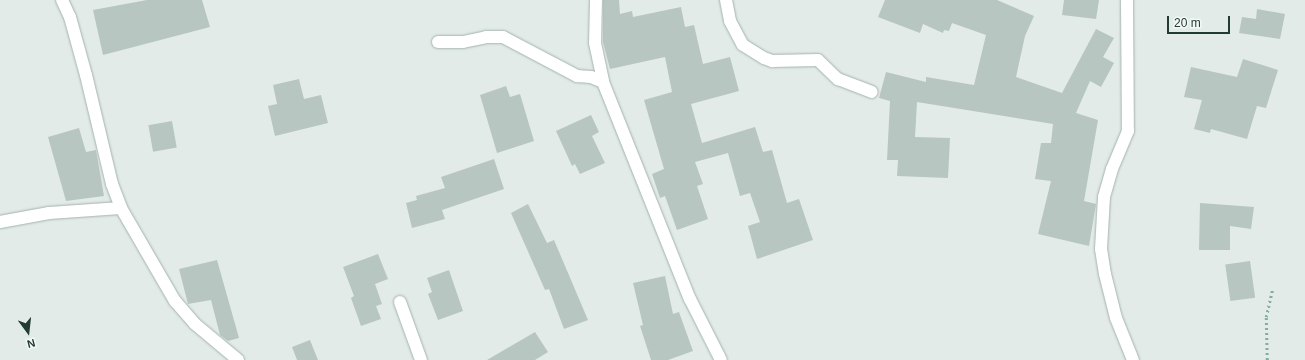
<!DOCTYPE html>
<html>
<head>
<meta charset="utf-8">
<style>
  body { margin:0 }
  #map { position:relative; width:1305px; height:360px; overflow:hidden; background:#e2ebe7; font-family:Arial,sans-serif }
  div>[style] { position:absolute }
  .building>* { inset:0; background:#b7c6c0; transform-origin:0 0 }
  .path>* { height:2.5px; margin-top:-1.25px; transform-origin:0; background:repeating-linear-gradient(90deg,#84ada1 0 2px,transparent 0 5px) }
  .roads { filter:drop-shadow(0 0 1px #a5b3ae) drop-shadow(0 0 1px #a5b3ae) }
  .minor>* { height:12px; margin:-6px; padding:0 6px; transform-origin:6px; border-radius:6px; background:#fff }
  span { translate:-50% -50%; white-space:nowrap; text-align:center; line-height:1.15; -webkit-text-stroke:3px #f2f8f5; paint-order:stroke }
  .north { position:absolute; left:8px; top:312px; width:40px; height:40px; -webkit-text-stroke:3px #f2f8f5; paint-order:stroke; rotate:165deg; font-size:11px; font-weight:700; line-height:16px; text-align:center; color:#233b35 }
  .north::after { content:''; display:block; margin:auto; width:14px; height:18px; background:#233b35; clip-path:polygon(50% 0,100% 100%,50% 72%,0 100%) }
  .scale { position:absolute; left:1167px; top:16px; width:63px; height:18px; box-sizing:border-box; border:2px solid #233b35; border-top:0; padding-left:5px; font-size:12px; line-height:14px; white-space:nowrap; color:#233b35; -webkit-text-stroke:3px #f2f8f5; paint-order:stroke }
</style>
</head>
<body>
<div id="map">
  <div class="building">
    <i style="clip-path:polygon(147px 0,202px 0,210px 27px,103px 55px,93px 10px)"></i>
    <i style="clip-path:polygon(603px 0,619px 0,620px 14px,632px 11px,633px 17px,681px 7px,685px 27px,694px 25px,703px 64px,730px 57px,739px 91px,691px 104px,702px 143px,755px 127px,763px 152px,772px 150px,787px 203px,799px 199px,813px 240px,757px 259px,748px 226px,760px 222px,750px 193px,740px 196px,728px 153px,695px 162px,703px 184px,697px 186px,708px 219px,677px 230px,665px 196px,660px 198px,652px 174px,664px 169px,644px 100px,672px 92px,665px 57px,610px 69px,603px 42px)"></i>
    <i style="clip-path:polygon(885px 0,997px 0,1034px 16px,1025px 36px,1016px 77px,1062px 93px,1096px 29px,1114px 38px,1103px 57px,1114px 63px,1101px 87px,1090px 81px,1076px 113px,1098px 120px,1084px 201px,1096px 204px,1089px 246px,1038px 234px,1051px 181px,1035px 179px,1041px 143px,1051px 143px,1053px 124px,917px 102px,915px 137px,950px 138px,948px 178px,897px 176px,898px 160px,887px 160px,890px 101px,879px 98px,886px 72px,926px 82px,926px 77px,974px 85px,986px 35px,952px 23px,949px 31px,944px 30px,943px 33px,923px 24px,920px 33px,878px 17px)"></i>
    <i style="clip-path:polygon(1064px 0,1099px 0,1096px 19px,1062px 15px)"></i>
    <i style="clip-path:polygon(1257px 9px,1285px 14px,1280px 39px,1239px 33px,1242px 17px,1256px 19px)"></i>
    <i style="clip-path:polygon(1243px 59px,1278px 70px,1266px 108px,1257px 106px,1247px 139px,1211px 129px,1210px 133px,1194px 129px,1202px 100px,1184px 97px,1191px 67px,1237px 77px)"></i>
    <i style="clip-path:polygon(299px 79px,304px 99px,321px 95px,328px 123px,275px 136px,268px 106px,277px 104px,273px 85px)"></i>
    <i style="clip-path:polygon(506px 86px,510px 97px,520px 94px,534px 141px,497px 153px,480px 95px)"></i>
    <i style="clip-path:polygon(591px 115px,599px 132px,592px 136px,605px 163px,580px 174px,575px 164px,572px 166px,556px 131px)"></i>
    <i style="left:172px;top:121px;width:27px;height:24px;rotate:80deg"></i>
    <i style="clip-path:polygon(79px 128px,86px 152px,96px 150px,104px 196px,66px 201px,48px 137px)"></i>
    <i style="clip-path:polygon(494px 159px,504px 189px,442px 210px,445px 219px,412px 228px,406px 203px,417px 200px,416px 196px,445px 188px,441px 177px)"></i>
    <i style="clip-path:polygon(1200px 203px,1254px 207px,1251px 229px,1230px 226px,1230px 250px,1199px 250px)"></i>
    <i style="clip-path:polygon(528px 204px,547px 243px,554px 240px,588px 320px,564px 329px,549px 289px,545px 290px,511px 213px)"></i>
    <i style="clip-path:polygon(378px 254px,388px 279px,375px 284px,382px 304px,376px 306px,381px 319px,361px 326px,351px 298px,354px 296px,343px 267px)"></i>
    <i style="clip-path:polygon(217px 260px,239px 338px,228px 341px,220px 335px,211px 300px,188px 304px,179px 269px)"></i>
    <i style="left:1250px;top:261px;width:37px;height:25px;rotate:82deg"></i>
    <i style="clip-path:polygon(449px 270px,463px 311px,438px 320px,428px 294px,432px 292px,427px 278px)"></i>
    <i style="clip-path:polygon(665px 276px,673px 314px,679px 312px,693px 351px,668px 360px,651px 360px,640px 326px,643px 325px,633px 283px)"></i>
    <i style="clip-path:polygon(535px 332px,548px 352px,535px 360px,487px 360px)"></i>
    <i style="clip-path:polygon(310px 340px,318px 360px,297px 360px,292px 347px)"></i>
  </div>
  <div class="path">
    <i style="left:1267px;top:360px;width:43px;rotate:-91.3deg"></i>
    <i style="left:1266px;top:317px;width:28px;rotate:-77deg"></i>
  </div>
  <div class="roads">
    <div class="minor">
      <i style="left:62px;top:0;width:19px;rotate:65deg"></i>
      <i style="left:70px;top:17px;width:60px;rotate:74.6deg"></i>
      <i style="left:86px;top:75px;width:112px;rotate:76.6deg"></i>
      <i style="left:112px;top:184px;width:26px;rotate:69deg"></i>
      <i style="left:121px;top:208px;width:108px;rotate:59.9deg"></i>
      <i style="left:175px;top:301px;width:30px;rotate:49deg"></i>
      <i style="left:195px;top:324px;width:56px;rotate:39.9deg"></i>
      <i style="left:596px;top:0;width:43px;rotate:91.3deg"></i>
      <i style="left:595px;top:43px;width:40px;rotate:78deg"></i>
      <i style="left:603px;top:82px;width:234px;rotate:68.2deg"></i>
      <i style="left:690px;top:299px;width:68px;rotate:63.1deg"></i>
      <i style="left:726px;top:0;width:21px;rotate:79deg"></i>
      <i style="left:730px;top:21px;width:27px;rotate:62deg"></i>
      <i style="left:743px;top:45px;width:25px;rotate:32deg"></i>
      <i style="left:764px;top:58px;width:9px;rotate:21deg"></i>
      <i style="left:772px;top:61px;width:46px;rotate:-1.2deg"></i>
      <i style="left:818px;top:60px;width:28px;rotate:44deg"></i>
      <i style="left:838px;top:79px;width:36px;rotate:21deg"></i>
      <i style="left:1127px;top:0;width:131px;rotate:89.6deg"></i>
      <i style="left:1128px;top:131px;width:41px;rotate:112.8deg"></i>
      <i style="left:1112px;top:169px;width:29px;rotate:106deg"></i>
      <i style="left:1104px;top:197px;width:52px;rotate:93.3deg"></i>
      <i style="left:1101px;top:249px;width:25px;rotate:81deg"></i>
      <i style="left:1105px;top:274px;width:45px;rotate:76deg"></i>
      <i style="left:1116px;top:318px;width:45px;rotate:68deg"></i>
      <i style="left:438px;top:42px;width:25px"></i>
      <i style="left:463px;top:42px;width:24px;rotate:-12deg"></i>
      <i style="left:486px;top:37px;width:17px"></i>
      <i style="left:503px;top:37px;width:84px;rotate:27.8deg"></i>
      <i style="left:577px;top:76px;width:14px;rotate:4deg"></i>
      <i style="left:591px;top:77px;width:13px;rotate:23deg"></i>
      <i style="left:0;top:222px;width:50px;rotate:-10.4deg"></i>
      <i style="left:49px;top:213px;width:72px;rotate:-4deg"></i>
      <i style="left:400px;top:302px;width:62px;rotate:70.1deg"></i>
    </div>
  </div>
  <div class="north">N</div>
  <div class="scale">20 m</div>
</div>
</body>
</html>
